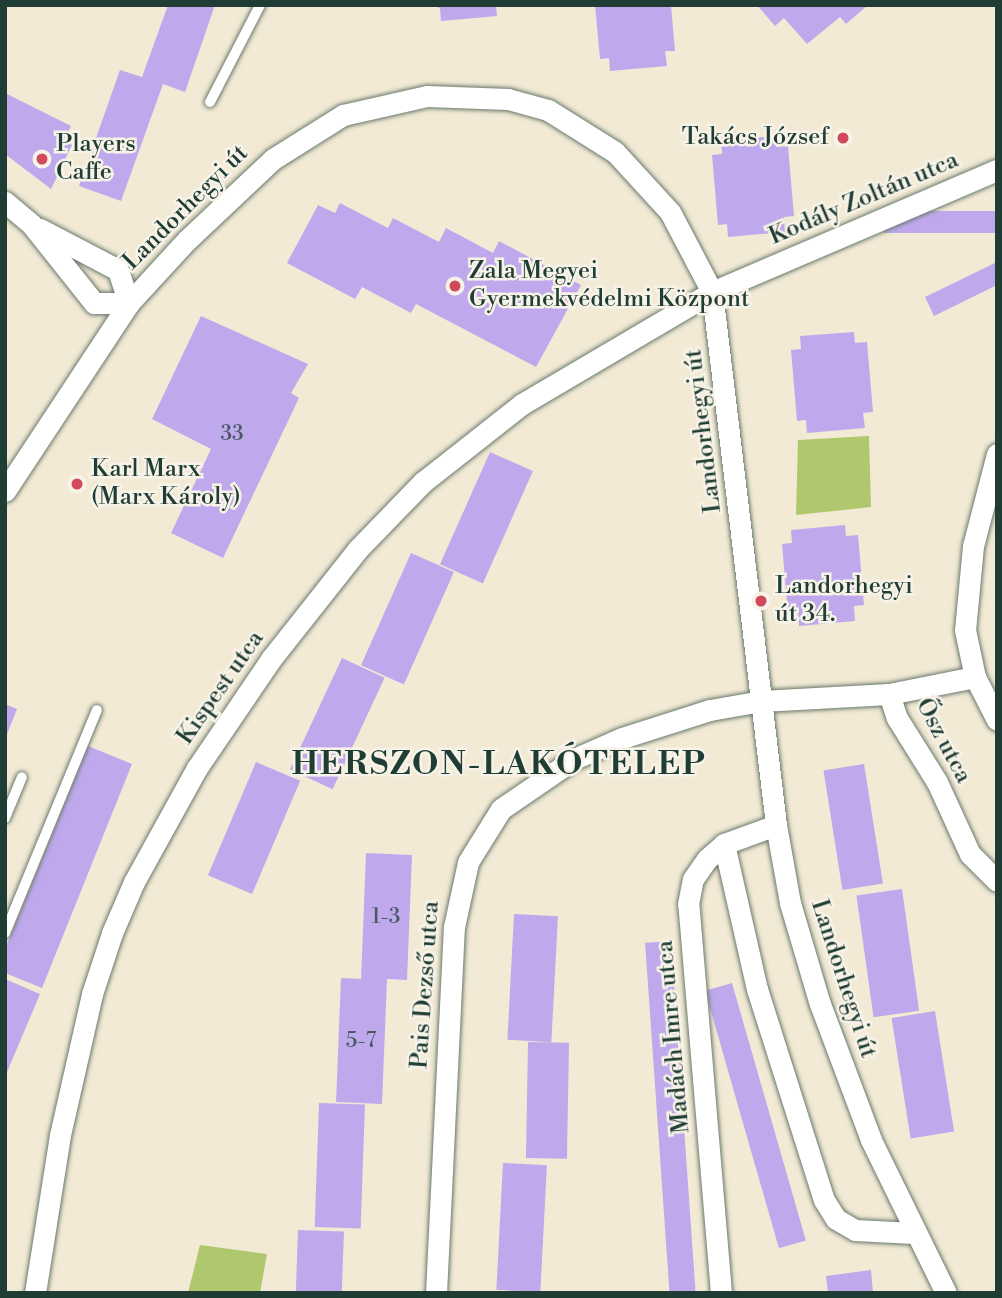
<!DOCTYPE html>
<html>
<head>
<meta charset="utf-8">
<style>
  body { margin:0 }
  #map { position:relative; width:1002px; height:1298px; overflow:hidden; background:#f2ead5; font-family:"Libre Bodoni",serif }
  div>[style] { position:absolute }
  .green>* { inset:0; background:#afc86d }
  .building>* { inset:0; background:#bfa9ec; transform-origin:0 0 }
  .roads { filter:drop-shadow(0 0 2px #697a6c) drop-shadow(0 0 2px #697a6c) }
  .service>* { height:10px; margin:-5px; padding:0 5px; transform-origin:5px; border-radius:5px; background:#fff }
  .minor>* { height:21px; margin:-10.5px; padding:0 10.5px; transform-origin:10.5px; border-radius:10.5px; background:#fff }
  .dots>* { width:19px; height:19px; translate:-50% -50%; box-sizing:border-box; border:4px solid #f7f3e8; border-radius:50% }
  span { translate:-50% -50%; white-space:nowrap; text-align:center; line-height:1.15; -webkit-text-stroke:5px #f7f3e8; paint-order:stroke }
  .number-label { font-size:21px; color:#475862 }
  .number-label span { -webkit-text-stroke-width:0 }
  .poi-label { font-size:24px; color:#1f3d34 }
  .right { translate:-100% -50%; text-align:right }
  .left { translate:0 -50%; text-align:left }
  .street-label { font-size:24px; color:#1f3d34 }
  .district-label { font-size:32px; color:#1f3d34; font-weight:700; letter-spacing:2px }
  .frame { position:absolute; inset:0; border:7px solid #1f3d34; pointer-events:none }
</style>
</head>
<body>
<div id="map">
  <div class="green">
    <i style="clip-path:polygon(869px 436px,871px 507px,796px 515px,798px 440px)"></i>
    <i style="clip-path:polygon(200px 1245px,267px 1254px,260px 1293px,188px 1293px)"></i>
  </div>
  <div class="building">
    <i style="clip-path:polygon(168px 5px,215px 5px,185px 92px,163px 84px,121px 201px,79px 186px,120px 70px,142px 77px)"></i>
    <i style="clip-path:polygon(430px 5px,496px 5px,497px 16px,441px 21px,440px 8px)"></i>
    <i style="clip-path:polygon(595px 5px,671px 5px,675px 51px,665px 51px,667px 66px,610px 71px,609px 58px,600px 59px)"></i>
    <i style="clip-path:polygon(757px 5px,868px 5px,846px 24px,840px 17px,807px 44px,784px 18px,775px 26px)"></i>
    <i style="clip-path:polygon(7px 94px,71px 126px,64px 140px,72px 145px,51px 189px,5px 154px)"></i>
    <i style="clip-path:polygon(775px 136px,776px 147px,788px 146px,794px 216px,784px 217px,785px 232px,728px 237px,727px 224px,718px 225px,712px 155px,722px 154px,721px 141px)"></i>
    <i style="clip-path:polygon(340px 203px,388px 228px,393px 218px,439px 242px,446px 228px,493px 253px,499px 241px,581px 285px,536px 367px,416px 304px,411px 313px,362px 287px,355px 299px,287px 263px,318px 205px,335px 213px)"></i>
    <i style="left:997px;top:211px;width:22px;height:113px;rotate:90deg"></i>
    <i style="clip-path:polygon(997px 262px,997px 285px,934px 316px,925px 297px)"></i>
    <i style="clip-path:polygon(201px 316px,308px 364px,291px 393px,299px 398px,223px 558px,171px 533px,211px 449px,152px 419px)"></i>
    <i style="clip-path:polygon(854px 332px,855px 343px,867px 342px,873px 412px,863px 413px,865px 428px,807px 433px,806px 420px,797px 421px,791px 350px,801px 349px,800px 336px)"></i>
    <i style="left:490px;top:452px;width:47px;height:123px;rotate:24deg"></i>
    <i style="clip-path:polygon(845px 525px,846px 536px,858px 535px,864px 605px,854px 606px,855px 621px,799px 626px,798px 613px,788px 614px,782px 544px,792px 543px,791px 530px)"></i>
    <i style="left:411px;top:553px;width:47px;height:123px;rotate:24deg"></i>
    <i style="left:342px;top:658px;width:47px;height:123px;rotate:25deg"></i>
    <i style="clip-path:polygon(5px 704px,17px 709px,5px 739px)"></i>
    <i style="clip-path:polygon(88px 746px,132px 764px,42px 988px,5px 973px,5px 949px)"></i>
    <i style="left:256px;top:762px;width:48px;height:123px;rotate:23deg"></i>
    <i style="left:864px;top:764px;width:121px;height:41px;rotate:81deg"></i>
    <i style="clip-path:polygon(366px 853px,412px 855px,407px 980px,387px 979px,382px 1104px,336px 1102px,341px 978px,361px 979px)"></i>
    <i style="left:902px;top:889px;width:123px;height:46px;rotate:82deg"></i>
    <i style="left:514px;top:914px;width:44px;height:126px;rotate:3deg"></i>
    <i style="left:671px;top:941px;width:353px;height:26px;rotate:86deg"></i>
    <i style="clip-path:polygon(5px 979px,40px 994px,5px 1077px)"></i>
    <i style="left:732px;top:983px;width:268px;height:28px;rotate:74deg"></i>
    <i style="left:935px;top:1011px;width:122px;height:44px;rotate:81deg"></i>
    <i style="left:528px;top:1042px;width:41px;height:116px;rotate:1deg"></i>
    <i style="left:319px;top:1103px;width:46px;height:124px;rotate:2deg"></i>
    <i style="left:503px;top:1163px;width:44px;height:127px;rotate:3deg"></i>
    <i style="left:298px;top:1230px;width:46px;height:63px;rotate:2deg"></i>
    <i style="clip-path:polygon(871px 1270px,873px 1293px,828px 1293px,826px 1276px)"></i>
  </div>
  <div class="roads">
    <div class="service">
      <i style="left:210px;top:102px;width:109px;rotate:-62.7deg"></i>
      <i style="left:5px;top:818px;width:44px;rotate:-67.5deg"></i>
      <i style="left:5px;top:933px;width:241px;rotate:-67.6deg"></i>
    </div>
    <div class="minor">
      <i style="left:5px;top:202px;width:35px;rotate:40deg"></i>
      <i style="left:32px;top:225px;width:100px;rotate:51.5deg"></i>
      <i style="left:94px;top:303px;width:35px"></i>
      <i style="left:40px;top:229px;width:88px;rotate:27.7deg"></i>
      <i style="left:118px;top:270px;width:35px;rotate:72deg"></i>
      <i style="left:997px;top:454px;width:95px;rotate:104.6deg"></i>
      <i style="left:973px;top:546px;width:84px;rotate:95.4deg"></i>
      <i style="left:965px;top:630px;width:48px;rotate:78deg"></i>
      <i style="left:975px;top:677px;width:48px;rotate:62.9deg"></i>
      <i style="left:5px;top:491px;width:225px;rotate:-56.6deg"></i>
      <i style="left:129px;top:303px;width:86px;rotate:-47.4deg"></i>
      <i style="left:187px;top:240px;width:118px;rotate:-43.3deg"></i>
      <i style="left:273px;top:159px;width:83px;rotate:-32.2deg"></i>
      <i style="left:343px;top:115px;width:86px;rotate:-12.7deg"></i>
      <i style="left:427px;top:96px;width:81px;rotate:2.1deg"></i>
      <i style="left:508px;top:99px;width:41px;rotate:15.4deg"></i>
      <i style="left:548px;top:110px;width:79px;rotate:32.1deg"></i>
      <i style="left:615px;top:152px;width:81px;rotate:47.5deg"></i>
      <i style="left:670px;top:212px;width:90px;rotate:62.3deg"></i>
      <i style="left:712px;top:292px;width:537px;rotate:83.15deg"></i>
      <i style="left:776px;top:825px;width:79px;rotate:79.8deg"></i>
      <i style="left:790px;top:903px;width:105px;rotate:73.5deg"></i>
      <i style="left:820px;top:1004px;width:145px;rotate:69.4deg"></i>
      <i style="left:871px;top:1140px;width:170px;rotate:63.9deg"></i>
      <i style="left:889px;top:694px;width:25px;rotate:72deg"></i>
      <i style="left:897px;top:718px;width:75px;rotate:58deg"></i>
      <i style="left:937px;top:782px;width:79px;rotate:65.4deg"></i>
      <i style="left:970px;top:854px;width:38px;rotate:45deg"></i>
      <i style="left:724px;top:844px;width:149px;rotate:77.2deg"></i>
      <i style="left:757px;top:989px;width:221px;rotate:72.4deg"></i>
      <i style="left:824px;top:1200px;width:22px;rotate:58deg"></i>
      <i style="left:836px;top:1219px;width:22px;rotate:30deg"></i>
      <i style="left:855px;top:1230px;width:59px;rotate:2.9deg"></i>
      <i style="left:35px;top:1293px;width:160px;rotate:-81deg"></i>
      <i style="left:60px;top:1135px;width:145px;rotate:-77.2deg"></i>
      <i style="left:92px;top:994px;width:64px;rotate:-71.8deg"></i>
      <i style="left:112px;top:933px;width:56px;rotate:-66.7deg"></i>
      <i style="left:134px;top:882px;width:130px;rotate:-61.1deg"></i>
      <i style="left:197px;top:768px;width:132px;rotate:-55.8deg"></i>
      <i style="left:271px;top:659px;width:140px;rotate:-51.7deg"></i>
      <i style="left:358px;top:549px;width:93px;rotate:-45.9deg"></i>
      <i style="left:423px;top:482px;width:126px;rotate:-38.2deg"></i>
      <i style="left:522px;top:404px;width:221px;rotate:-30.5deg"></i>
      <i style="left:712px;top:292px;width:310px;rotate:-23.2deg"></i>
      <i style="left:436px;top:1293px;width:366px;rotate:-87.2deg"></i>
      <i style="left:454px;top:927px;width:66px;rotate:-77.8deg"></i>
      <i style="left:468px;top:862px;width:62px;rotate:-58.1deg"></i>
      <i style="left:501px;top:809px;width:88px;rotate:-34.4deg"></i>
      <i style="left:574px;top:759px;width:52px;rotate:-23.6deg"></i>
      <i style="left:622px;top:738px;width:92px;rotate:-17.7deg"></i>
      <i style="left:710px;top:710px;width:52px;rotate:-10deg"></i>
      <i style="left:761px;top:701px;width:128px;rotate:-3.1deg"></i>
      <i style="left:889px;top:694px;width:88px;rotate:-11.2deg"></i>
      <i style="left:721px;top:1293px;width:390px;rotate:-94.8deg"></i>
      <i style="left:688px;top:904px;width:25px;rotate:-79deg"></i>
      <i style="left:693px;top:879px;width:24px;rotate:-55deg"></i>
      <i style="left:707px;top:859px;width:23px;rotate:-41deg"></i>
      <i style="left:724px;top:844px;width:55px;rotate:-20.1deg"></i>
    </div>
  </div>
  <div class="dots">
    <i style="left:843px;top:138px;background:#d1495b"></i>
    <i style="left:42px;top:159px;background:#d1495b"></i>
    <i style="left:455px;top:286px;background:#d1495b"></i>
    <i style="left:77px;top:484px;background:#d1495b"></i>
    <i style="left:761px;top:601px;background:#d1495b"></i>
  </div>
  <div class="number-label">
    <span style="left:232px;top:434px">33</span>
    <span style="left:386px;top:917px">1-3</span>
    <span style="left:361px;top:1041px">5-7</span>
  </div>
  <div class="poi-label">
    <span class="right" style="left:829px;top:138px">Takács József</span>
    <span class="left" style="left:56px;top:159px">Players<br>Caffe</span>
    <span class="left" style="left:469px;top:286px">Zala Megyei<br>Gyermekvédelmi Központ</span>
    <span class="left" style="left:91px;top:484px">Karl Marx<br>(Marx Károly)</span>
    <span class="left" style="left:775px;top:601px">Landorhegyi<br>út 34.</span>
  </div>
  <div class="street-label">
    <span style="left:864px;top:199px;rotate:-23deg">Kodály Zoltán utca</span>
    <span style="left:186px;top:208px;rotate:-45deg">Landorhegyi út</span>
    <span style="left:704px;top:431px;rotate:-97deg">Landorhegyi út</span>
    <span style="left:221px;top:688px;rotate:-55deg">Kispest utca</span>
    <span style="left:943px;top:741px;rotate:62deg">Ősz utca</span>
    <span style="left:843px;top:979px;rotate:72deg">Landorhegyi út</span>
    <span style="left:426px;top:985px;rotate:-86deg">Pais Dezső utca</span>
    <span style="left:674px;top:1037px;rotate:-95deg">Madách Imre utca</span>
  </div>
  <div class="district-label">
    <span style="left:499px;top:764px">HERSZON-LAKÓTELEP</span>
  </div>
  <div class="frame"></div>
</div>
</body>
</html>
